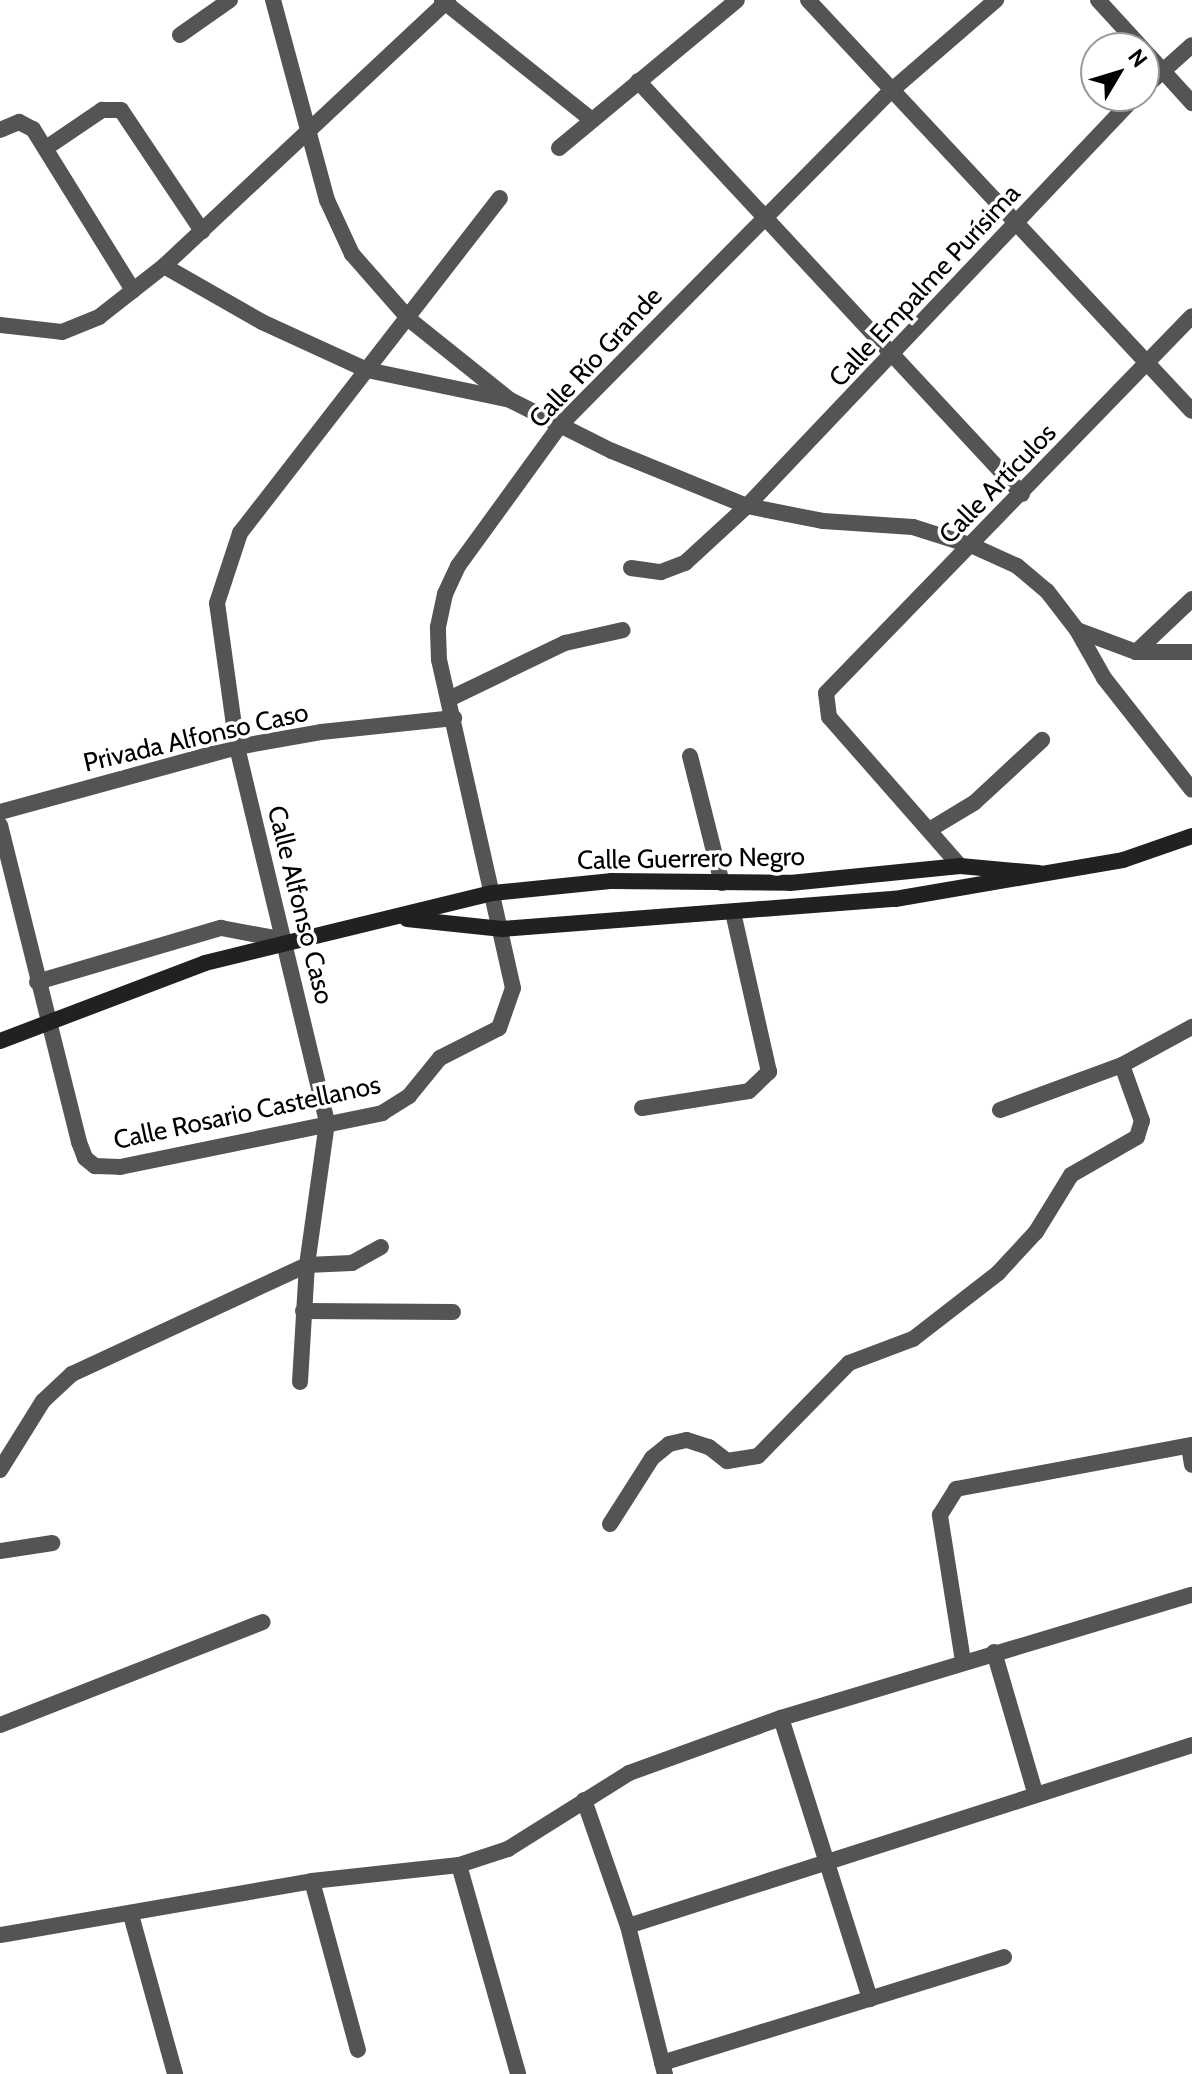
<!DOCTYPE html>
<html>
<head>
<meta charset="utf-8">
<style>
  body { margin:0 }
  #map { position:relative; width:1192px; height:2074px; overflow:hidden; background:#fff; font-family:Cabin,sans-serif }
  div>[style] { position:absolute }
  .street>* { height:16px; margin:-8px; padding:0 8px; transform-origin:8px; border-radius:8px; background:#545454 }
  .secondary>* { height:16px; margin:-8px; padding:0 8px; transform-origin:8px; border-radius:8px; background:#212121 }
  span { translate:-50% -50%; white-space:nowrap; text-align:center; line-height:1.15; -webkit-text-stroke:7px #fff; paint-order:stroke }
  .street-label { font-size:26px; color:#000 }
  .north { position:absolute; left:1080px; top:32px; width:80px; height:80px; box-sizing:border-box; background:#fff; border:2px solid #999; border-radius:50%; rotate:52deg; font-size:22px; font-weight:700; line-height:32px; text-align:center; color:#000 }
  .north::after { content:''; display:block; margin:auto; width:28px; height:36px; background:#000; clip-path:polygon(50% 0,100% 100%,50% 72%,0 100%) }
</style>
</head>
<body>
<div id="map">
  <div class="street">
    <i style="left:273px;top:0;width:207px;rotate:74.9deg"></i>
    <i style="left:327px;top:200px;width:60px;rotate:65.2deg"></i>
    <i style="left:352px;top:254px;width:88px;rotate:48.7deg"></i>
    <i style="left:410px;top:320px;width:128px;rotate:38.7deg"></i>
    <i style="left:510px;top:400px;width:114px;rotate:26.6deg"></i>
    <i style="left:612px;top:451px;width:146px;rotate:22.2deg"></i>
    <i style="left:747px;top:506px;width:77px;rotate:11.2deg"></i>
    <i style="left:823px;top:521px;width:90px;rotate:3.8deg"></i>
    <i style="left:913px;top:527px;width:63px;rotate:17.6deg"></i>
    <i style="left:973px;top:546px;width:48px;rotate:24.4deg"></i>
    <i style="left:1017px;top:566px;width:39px;rotate:40deg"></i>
    <i style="left:1047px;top:591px;width:49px;rotate:52.4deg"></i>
    <i style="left:1077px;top:630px;width:63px;rotate:20.4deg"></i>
    <i style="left:1136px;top:652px;width:56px"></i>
    <i style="left:442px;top:0;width:192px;rotate:38.7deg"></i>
    <i style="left:808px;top:0;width:562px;rotate:46.95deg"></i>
    <i style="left:1098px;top:0;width:65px;rotate:47.5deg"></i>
    <i style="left:180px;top:35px;width:61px;rotate:-35deg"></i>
    <i style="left:1144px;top:50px;width:72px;rotate:47.8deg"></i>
    <i style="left:638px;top:81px;width:564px;rotate:47.08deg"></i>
    <i style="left:1144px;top:88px;width:64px;rotate:-41.9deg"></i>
    <i style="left:0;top:130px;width:21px;rotate:-23deg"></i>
    <i style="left:19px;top:122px;width:16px;rotate:27deg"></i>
    <i style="left:33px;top:129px;width:190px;rotate:58.2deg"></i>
    <i style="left:46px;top:148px;width:68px;rotate:-34.2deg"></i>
    <i style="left:102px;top:110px;width:19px"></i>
    <i style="left:121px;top:110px;width:146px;rotate:56.2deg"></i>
    <i style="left:559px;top:148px;width:231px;rotate:-39.7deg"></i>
    <i style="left:164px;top:266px;width:113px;rotate:29.7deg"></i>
    <i style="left:262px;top:322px;width:115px;rotate:24.6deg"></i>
    <i style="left:367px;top:370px;width:142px;rotate:11.8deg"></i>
    <i style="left:0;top:325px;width:62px;rotate:6.4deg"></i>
    <i style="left:62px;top:332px;width:40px;rotate:-22deg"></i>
    <i style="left:99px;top:317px;width:83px;rotate:-38.1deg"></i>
    <i style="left:164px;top:266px;width:389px;rotate:-43.1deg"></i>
    <i style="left:631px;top:568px;width:30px;rotate:8deg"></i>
    <i style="left:661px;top:572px;width:26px;rotate:-21deg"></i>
    <i style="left:685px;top:563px;width:84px;rotate:-42.6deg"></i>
    <i style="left:747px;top:506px;width:565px;rotate:-46.51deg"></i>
    <i style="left:1077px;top:630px;width:55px;rotate:60.6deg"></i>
    <i style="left:1104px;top:678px;width:142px;rotate:51.8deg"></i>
    <i style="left:1136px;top:652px;width:77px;rotate:-43.4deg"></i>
    <i style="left:449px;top:699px;width:129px;rotate:-25.8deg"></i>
    <i style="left:565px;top:643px;width:59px;rotate:-12.6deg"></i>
    <i style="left:690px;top:756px;width:131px;rotate:75.9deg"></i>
    <i style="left:0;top:812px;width:246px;rotate:-15.3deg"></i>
    <i style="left:237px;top:747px;width:85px;rotate:-10.1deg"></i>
    <i style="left:321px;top:732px;width:134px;rotate:-6deg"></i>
    <i style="left:0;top:825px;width:327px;rotate:76deg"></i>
    <i style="left:79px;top:1142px;width:17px;rotate:69deg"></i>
    <i style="left:85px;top:1158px;width:13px;rotate:39deg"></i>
    <i style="left:95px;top:1166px;width:25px;rotate:2deg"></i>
    <i style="left:120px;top:1167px;width:268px;rotate:-11.6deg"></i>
    <i style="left:382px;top:1113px;width:32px;rotate:-32deg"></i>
    <i style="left:409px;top:1096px;width:49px;rotate:-50.8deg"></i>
    <i style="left:440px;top:1058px;width:66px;rotate:-27deg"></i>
    <i style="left:499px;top:1028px;width:42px;rotate:-70.7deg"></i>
    <i style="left:513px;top:988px;width:336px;rotate:-102.7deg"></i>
    <i style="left:439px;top:660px;width:33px;rotate:-92deg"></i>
    <i style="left:438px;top:627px;width:34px;rotate:-78deg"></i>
    <i style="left:445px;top:594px;width:31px;rotate:-65deg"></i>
    <i style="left:458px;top:566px;width:175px;rotate:-54deg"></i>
    <i style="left:561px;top:424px;width:470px;rotate:-45.3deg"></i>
    <i style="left:892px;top:90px;width:138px;rotate:-40.9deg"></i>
    <i style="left:929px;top:830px;width:52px;rotate:-31deg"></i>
    <i style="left:974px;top:803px;width:93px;rotate:-42.8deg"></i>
    <i style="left:960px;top:866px;width:198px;rotate:-131.3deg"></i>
    <i style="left:829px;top:717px;width:24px;rotate:-97deg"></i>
    <i style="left:826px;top:693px;width:525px;rotate:-45.85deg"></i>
    <i style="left:37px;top:982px;width:192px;rotate:-16.4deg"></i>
    <i style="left:221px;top:928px;width:65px;rotate:10.6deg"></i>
    <i style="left:642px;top:1108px;width:108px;rotate:-9deg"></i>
    <i style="left:749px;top:1091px;width:28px;rotate:-44deg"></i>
    <i style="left:769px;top:1072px;width:164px;rotate:-102.7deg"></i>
    <i style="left:1000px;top:1110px;width:130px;rotate:-20.2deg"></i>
    <i style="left:1122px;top:1065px;width:80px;rotate:-28.5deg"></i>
    <i style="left:303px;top:1311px;width:150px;rotate:0.4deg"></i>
    <i style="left:300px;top:1382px;width:117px;rotate:-86.6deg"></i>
    <i style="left:307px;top:1265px;width:45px;rotate:-2.5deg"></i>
    <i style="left:352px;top:1263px;width:33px;rotate:-29deg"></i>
    <i style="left:1189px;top:1446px;width:19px;rotate:81deg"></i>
    <i style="left:0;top:1470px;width:81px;rotate:-58.1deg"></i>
    <i style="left:43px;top:1401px;width:40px;rotate:-43deg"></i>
    <i style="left:72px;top:1374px;width:259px;rotate:-24.9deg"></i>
    <i style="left:307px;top:1265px;width:144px;rotate:-82deg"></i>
    <i style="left:327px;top:1122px;width:386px;rotate:-103.5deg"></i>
    <i style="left:237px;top:747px;width:145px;rotate:-97.9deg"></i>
    <i style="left:217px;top:603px;width:74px;rotate:-71.8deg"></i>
    <i style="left:240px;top:533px;width:424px;rotate:-52.2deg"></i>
    <i style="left:610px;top:1524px;width:78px;rotate:-57.5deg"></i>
    <i style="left:652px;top:1458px;width:22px;rotate:-39deg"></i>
    <i style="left:669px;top:1444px;width:18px;rotate:-13deg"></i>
    <i style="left:687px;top:1440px;width:23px;rotate:18deg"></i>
    <i style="left:709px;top:1447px;width:23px;rotate:38deg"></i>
    <i style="left:727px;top:1461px;width:31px;rotate:-9deg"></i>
    <i style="left:758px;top:1456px;width:130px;rotate:-45.6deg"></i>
    <i style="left:849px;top:1363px;width:68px;rotate:-20.6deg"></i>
    <i style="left:913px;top:1339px;width:108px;rotate:-37.8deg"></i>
    <i style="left:998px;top:1273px;width:56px;rotate:-47.2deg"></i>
    <i style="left:1036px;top:1232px;width:67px;rotate:-58.4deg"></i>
    <i style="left:1071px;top:1175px;width:76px;rotate:-29.9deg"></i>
    <i style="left:1137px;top:1137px;width:17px;rotate:-73deg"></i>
    <i style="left:1142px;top:1121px;width:59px;rotate:-109.7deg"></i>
    <i style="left:0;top:1551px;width:53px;rotate:-8.7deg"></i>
    <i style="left:994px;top:1652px;width:146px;rotate:73.7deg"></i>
    <i style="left:963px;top:1661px;width:148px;rotate:-99deg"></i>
    <i style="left:940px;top:1515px;width:31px;rotate:-58deg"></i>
    <i style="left:956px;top:1489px;width:240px;rotate:-10.6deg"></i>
    <i style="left:781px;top:1718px;width:295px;rotate:72.4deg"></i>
    <i style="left:0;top:1725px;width:282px;rotate:-21.4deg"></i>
    <i style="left:584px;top:1800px;width:133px;rotate:70.8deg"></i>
    <i style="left:628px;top:1926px;width:153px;rotate:76deg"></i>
    <i style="left:459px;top:1865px;width:217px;rotate:74.2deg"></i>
    <i style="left:312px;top:1881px;width:175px;rotate:74.8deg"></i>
    <i style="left:131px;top:1915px;width:165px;rotate:74.5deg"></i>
    <i style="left:628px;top:1926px;width:592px;rotate:-17.79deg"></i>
    <i style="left:0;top:1935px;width:317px;rotate:-9.8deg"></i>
    <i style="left:312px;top:1881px;width:148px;rotate:-6.2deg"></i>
    <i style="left:459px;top:1865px;width:52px;rotate:-18.1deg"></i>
    <i style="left:508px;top:1849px;width:143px;rotate:-32.1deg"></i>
    <i style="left:629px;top:1773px;width:162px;rotate:-19.9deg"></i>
    <i style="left:781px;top:1718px;width:429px;rotate:-16.7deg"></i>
    <i style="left:662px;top:2063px;width:358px;rotate:-17.2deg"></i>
  </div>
  <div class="secondary">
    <i style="left:407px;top:919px;width:96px;rotate:6deg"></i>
    <i style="left:502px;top:929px;width:394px;rotate:-4.4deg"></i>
    <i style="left:895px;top:899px;width:231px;rotate:-9.7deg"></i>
    <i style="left:1123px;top:860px;width:73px;rotate:-19.2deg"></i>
    <i style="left:0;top:1041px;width:219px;rotate:-20.8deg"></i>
    <i style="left:205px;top:963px;width:296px;rotate:-13.7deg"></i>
    <i style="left:493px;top:893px;width:120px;rotate:-5.8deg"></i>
    <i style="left:612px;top:881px;width:178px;rotate:0.6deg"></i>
    <i style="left:790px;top:883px;width:171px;rotate:-5.7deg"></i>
    <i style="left:960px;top:866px;width:79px;rotate:5.1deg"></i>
  </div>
  <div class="street-label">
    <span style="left:925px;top:286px;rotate:-47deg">Calle Empalme Purísima</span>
    <span style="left:596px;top:358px;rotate:-47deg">Calle Río Grande</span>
    <span style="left:998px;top:484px;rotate:-46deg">Calle Artículos</span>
    <span style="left:196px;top:738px;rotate:-13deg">Privada Alfonso Caso</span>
    <span style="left:691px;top:859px;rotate:-1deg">Calle Guerrero Negro</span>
    <span style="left:300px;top:905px;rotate:76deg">Calle Alfonso Caso</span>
    <span style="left:247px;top:1113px;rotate:-12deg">Calle Rosario Castellanos</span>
  </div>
  <div class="north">N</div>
</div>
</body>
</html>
